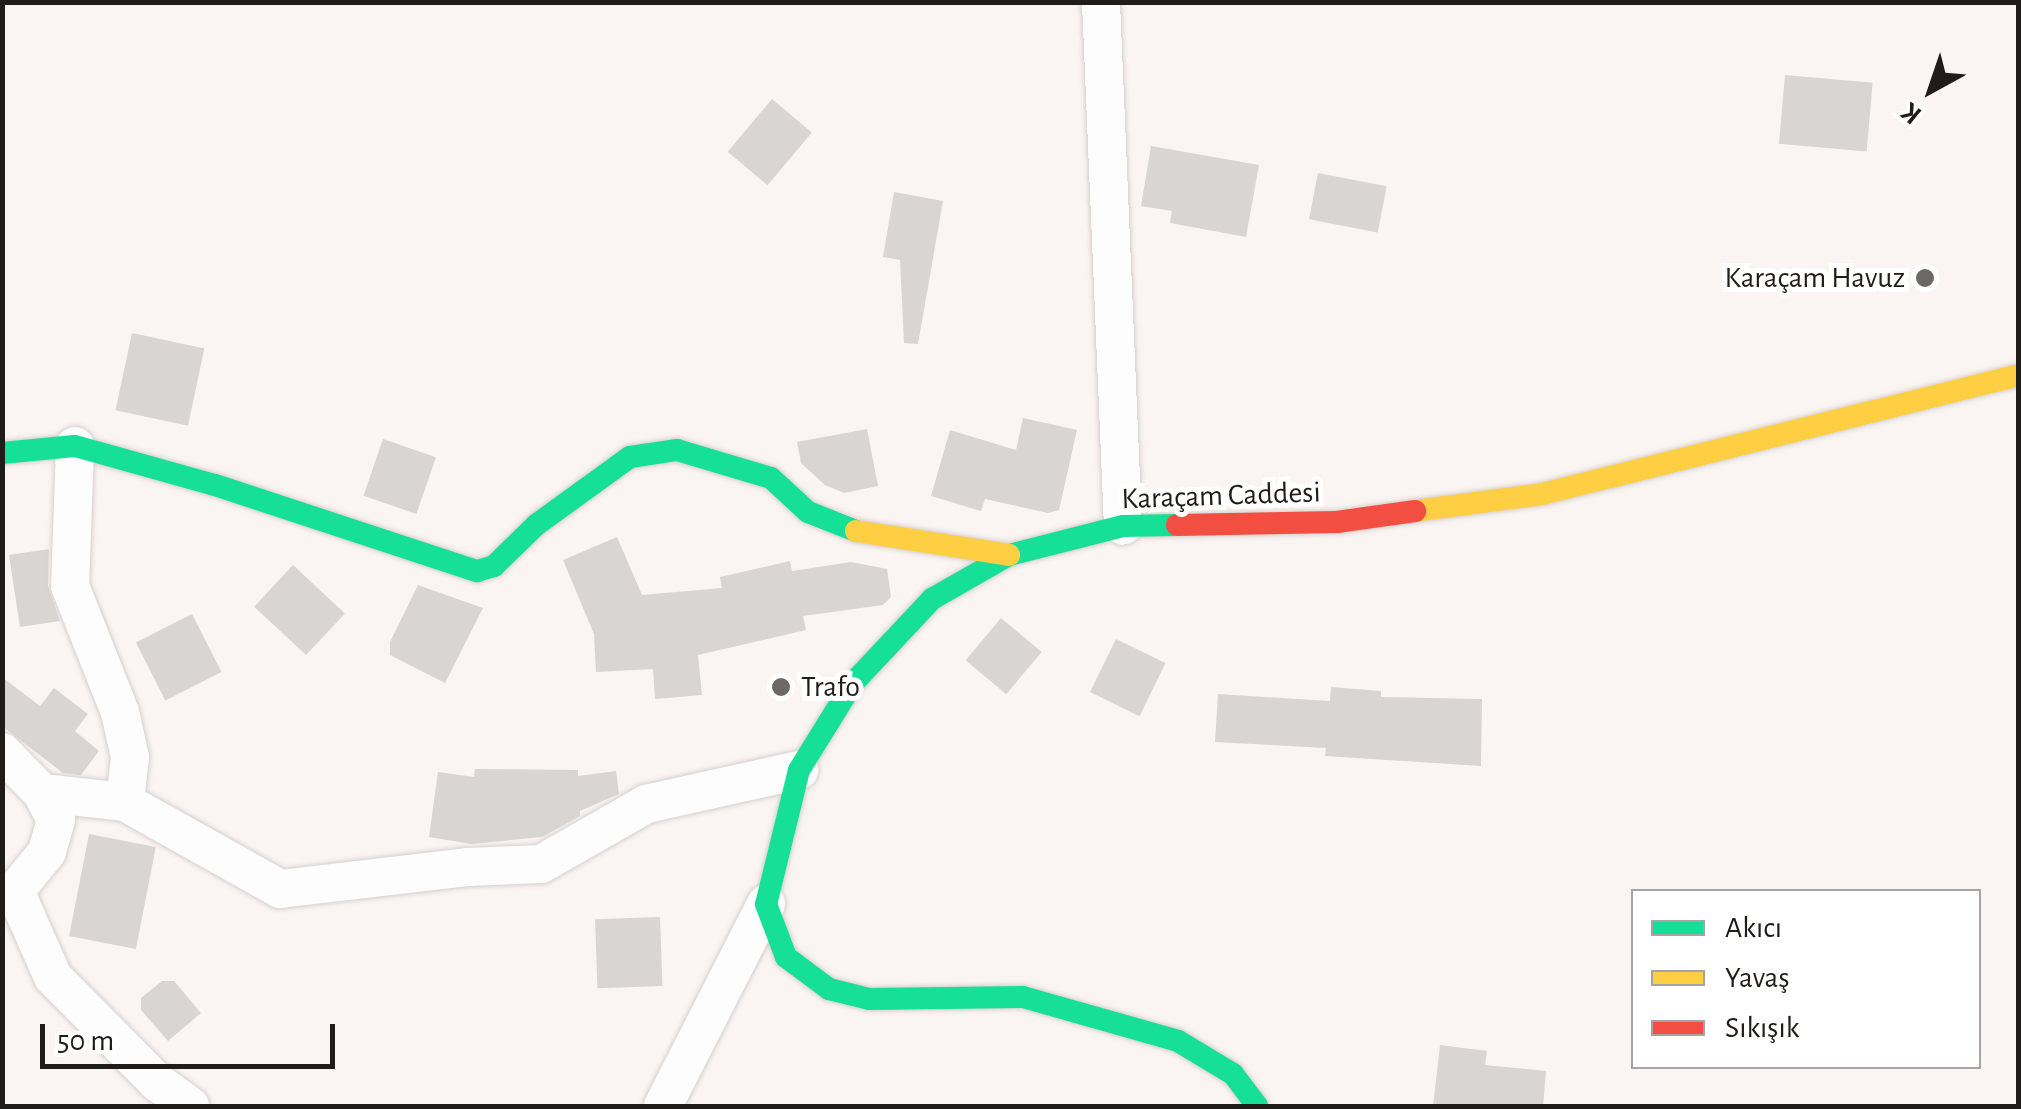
<!DOCTYPE html>
<html>
<head>
<meta charset="utf-8">
<style>
  body { margin:0 }
  #map { position:relative; width:2021px; height:1109px; overflow:hidden; background:#faf4f2; font-family:"Alegreya Sans",sans-serif }
  div>[style] { position:absolute }
  .building>* { inset:0; background:#d9d5d3; transform-origin:0 0 }
  .roads { filter:drop-shadow(0 0 2px #d5d0ce) drop-shadow(0 0 2px #d5d0ce) }
  .street>* { height:38px; margin:-19px; padding:0 19px; transform-origin:19px; border-radius:19px; background:#fefdfd }
  .fast>* { height:22px; margin:-11px; padding:0 11px; transform-origin:11px; border-radius:11px; background:#16e098 }
  .slow>* { height:22px; margin:-11px; padding:0 11px; transform-origin:11px; border-radius:11px; background:#ffcf43 }
  .jam>* { height:22px; margin:-11px; padding:0 11px; transform-origin:11px; border-radius:11px; background:#f24e42 }
  .dots>* { width:28px; height:28px; translate:-50% -50%; box-sizing:border-box; border:5px solid #fff; border-radius:50% }
  span { translate:-50% -50%; white-space:nowrap; text-align:center; line-height:1.15; -webkit-text-stroke:10px #fff; paint-order:stroke }
  .poi-label { font-size:30px; color:#201c1a }
  .right { translate:-100% -50%; text-align:right }
  .left { translate:0 -50%; text-align:left }
  .street-label { font-size:30px; color:#201c1a }
  .frame { position:absolute; inset:0; border:5px solid #201c1a; pointer-events:none }
  .legend { position:absolute; left:1631px; top:889px; width:350px; height:180px; box-sizing:border-box; background:#fff; border:2px solid #a6a4a3; margin:0; padding:12px 18px; list-style:none; font-size:30px; color:#201c1a }
  .legend li { display:flex; align-items:center; gap:20px; height:50px }
  .legend b { width:50px; border:2px solid #a6a4a3 }
  .north { position:absolute; left:1881px; top:40px; width:100px; height:100px; -webkit-text-stroke:8px #fff; paint-order:stroke; rotate:220deg; font-size:28px; font-weight:700; line-height:40px; text-align:center; color:#201c1a }
  .north::after { content:''; display:block; margin:auto; width:35px; height:45px; background:#201c1a; clip-path:polygon(50% 0,100% 100%,50% 72%,0 100%) }
  .scale { position:absolute; left:40px; top:1024px; width:295px; height:45px; box-sizing:border-box; border:5px solid #201c1a; border-top:0; padding-left:12px; font-size:30px; line-height:35px; white-space:nowrap; color:#201c1a; -webkit-text-stroke:8px #fff; paint-order:stroke }
</style>
</head>
<body>
<div id="map">
  <div class="building">
    <i style="left:1785px;top:75px;width:88px;height:69px;rotate:5deg"></i>
    <i style="left:772px;top:99px;width:52px;height:69px;rotate:40deg"></i>
    <i style="clip-path:polygon(1151px 146px,1259px 165px,1246px 237px,1170px 223px,1172px 211px,1141px 206px)"></i>
    <i style="left:1318px;top:173px;width:70px;height:47px;rotate:11deg"></i>
    <i style="clip-path:polygon(894px 192px,943px 201px,918px 344px,904px 343px,900px 260px,883px 257px)"></i>
    <i style="left:132px;top:333px;width:74px;height:79px;rotate:12deg"></i>
    <i style="clip-path:polygon(1023px 418px,1077px 430px,1059px 510px,1048px 513px,985px 499px,981px 511px,931px 496px,950px 430px,1016px 450px)"></i>
    <i style="clip-path:polygon(867px 429px,878px 486px,844px 493px,825px 485px,801px 463px,797px 442px)"></i>
    <i style="left:383px;top:439px;width:56px;height:60px;rotate:19deg"></i>
    <i style="clip-path:polygon(617px 537px,642px 595px,722px 588px,720px 577px,790px 561px,792px 571px,851px 562px,887px 569px,891px 597px,883px 605px,803px 616px,806px 630px,698px 655px,702px 695px,655px 699px,653px 669px,596px 672px,594px 634px,563px 560px)"></i>
    <i style="clip-path:polygon(49px 549px,48px 586px,60px 621px,20px 627px,9px 555px)"></i>
    <i style="left:293px;top:565px;width:71px;height:57px;rotate:43deg"></i>
    <i style="clip-path:polygon(418px 585px,483px 608px,445px 683px,390px 655px,390px 642px)"></i>
    <i style="left:192px;top:614px;width:65px;height:63px;rotate:63deg"></i>
    <i style="left:1001px;top:618px;width:53px;height:55px;rotate:40deg"></i>
    <i style="left:1116px;top:639px;width:55px;height:59px;rotate:26deg"></i>
    <i style="clip-path:polygon(2px 677px,40px 706px,54px 688px,88px 714px,75px 731px,99px 751px,81px 775px,63px 773px,2px 726px)"></i>
    <i style="clip-path:polygon(1331px 687px,1381px 691px,1381px 697px,1482px 699px,1481px 766px,1325px 756px,1326px 748px,1215px 742px,1218px 694px,1330px 701px)"></i>
    <i style="clip-path:polygon(475px 769px,578px 770px,578px 776px,616px 771px,619px 794px,580px 811px,580px 816px,542px 837px,471px 844px,429px 837px,438px 772px,474px 777px)"></i>
    <i style="left:89px;top:834px;width:68px;height:104px;rotate:11deg"></i>
    <i style="left:660px;top:917px;width:69px;height:65px;rotate:88deg"></i>
    <i style="clip-path:polygon(162px 981px,174px 981px,201px 1013px,168px 1041px,141px 1010px,141px 998px)"></i>
    <i style="clip-path:polygon(1440px 1045px,1487px 1051px,1485px 1065px,1546px 1071px,1543px 1106px,1433px 1106px)"></i>
  </div>
  <div class="roads">
    <div class="street">
      <i style="left:1101px;top:2px;width:524px;rotate:87.6deg"></i>
      <i style="left:75px;top:446px;width:140px;rotate:92deg"></i>
      <i style="left:70px;top:586px;width:136px;rotate:68.4deg"></i>
      <i style="left:120px;top:712px;width:46px;rotate:77.5deg"></i>
      <i style="left:130px;top:757px;width:45px;rotate:96.3deg"></i>
      <i style="left:125px;top:802px;width:178px;rotate:29.3deg"></i>
      <i style="left:280px;top:889px;width:188px;rotate:-6.7deg"></i>
      <i style="left:467px;top:867px;width:74px;rotate:-2.3deg"></i>
      <i style="left:541px;top:864px;width:121px;rotate:-29.7deg"></i>
      <i style="left:646px;top:804px;width:157px;rotate:-12.5deg"></i>
      <i style="left:2px;top:752px;width:57px;rotate:45.7deg"></i>
      <i style="left:42px;top:793px;width:30px;rotate:63deg"></i>
      <i style="left:56px;top:820px;width:33px;rotate:106deg"></i>
      <i style="left:47px;top:852px;width:50px;rotate:129.4deg"></i>
      <i style="left:15px;top:891px;width:14px;rotate:163deg"></i>
      <i style="left:42px;top:793px;width:83px;rotate:6.2deg"></i>
      <i style="left:15px;top:891px;width:94px;rotate:66.2deg"></i>
      <i style="left:53px;top:977px;width:148px;rotate:45.3deg"></i>
      <i style="left:157px;top:1082px;width:41px;rotate:36deg"></i>
      <i style="left:663px;top:1106px;width:227px;rotate:-63deg"></i>
    </div>
    <div class="fast">
      <i style="left:2px;top:453px;width:73px;rotate:-5.5deg"></i>
      <i style="left:75px;top:446px;width:145px;rotate:15.6deg"></i>
      <i style="left:215px;top:485px;width:276px;rotate:18.2deg"></i>
      <i style="left:477px;top:571px;width:18px;rotate:-16deg"></i>
      <i style="left:494px;top:566px;width:59px;rotate:-44.3deg"></i>
      <i style="left:536px;top:525px;width:116px;rotate:-35.9deg"></i>
      <i style="left:630px;top:457px;width:48px;rotate:-8.5deg"></i>
      <i style="left:677px;top:450px;width:98px;rotate:16.6deg"></i>
      <i style="left:771px;top:478px;width:50px;rotate:42.6deg"></i>
      <i style="left:808px;top:512px;width:52px;rotate:21.6deg"></i>
      <i style="left:1177px;top:525px;width:54px;rotate:178.9deg"></i>
      <i style="left:1123px;top:526px;width:118px;rotate:165.7deg"></i>
      <i style="left:1009px;top:555px;width:89px;rotate:150.3deg"></i>
      <i style="left:932px;top:599px;width:115px;rotate:133.2deg"></i>
      <i style="left:853px;top:683px;width:102px;rotate:121.8deg"></i>
      <i style="left:799px;top:770px;width:138px;rotate:103.8deg"></i>
      <i style="left:766px;top:904px;width:57px;rotate:69.3deg"></i>
      <i style="left:786px;top:957px;width:54px;rotate:36.7deg"></i>
      <i style="left:829px;top:989px;width:41px;rotate:14deg"></i>
      <i style="left:869px;top:999px;width:154px;rotate:-0.7deg"></i>
      <i style="left:1023px;top:997px;width:161px;rotate:15.8deg"></i>
      <i style="left:1178px;top:1041px;width:64px;rotate:31deg"></i>
      <i style="left:1233px;top:1074px;width:40px;rotate:53deg"></i>
    </div>
    <div class="slow">
      <i style="left:1415px;top:511px;width:128px;rotate:-7.6deg"></i>
      <i style="left:1542px;top:494px;width:491px;rotate:-14deg"></i>
      <i style="left:856px;top:531px;width:155px;rotate:8.9deg"></i>
    </div>
    <div class="jam">
      <i style="left:1177px;top:525px;width:160px;rotate:-1.1deg"></i>
      <i style="left:1337px;top:522px;width:79px;rotate:-8deg"></i>
    </div>
  </div>
  <div class="dots">
    <i style="left:1925px;top:278px;background:#6c6866"></i>
    <i style="left:781px;top:687px;background:#6c6866"></i>
  </div>
  <div class="poi-label">
    <span class="right" style="left:1905px;top:278px">Karaçam Havuz</span>
    <span class="left" style="left:801px;top:687px">Trafo</span>
  </div>
  <div class="street-label">
    <span style="left:1221px;top:496px;rotate:-2deg">Karaçam Caddesi</span>
  </div>
  <div class="frame"></div>
  <ul class="legend">
  <li><b style="height:12px;background:#16e098"></b>Akıcı</li>
  <li><b style="height:12px;background:#ffcf43"></b>Yavaş</li>
  <li><b style="height:12px;background:#f24e42"></b>Sıkışık</li>
  </ul>
  <div class="north">K</div>
  <div class="scale">50 m</div>
</div>
</body>
</html>
